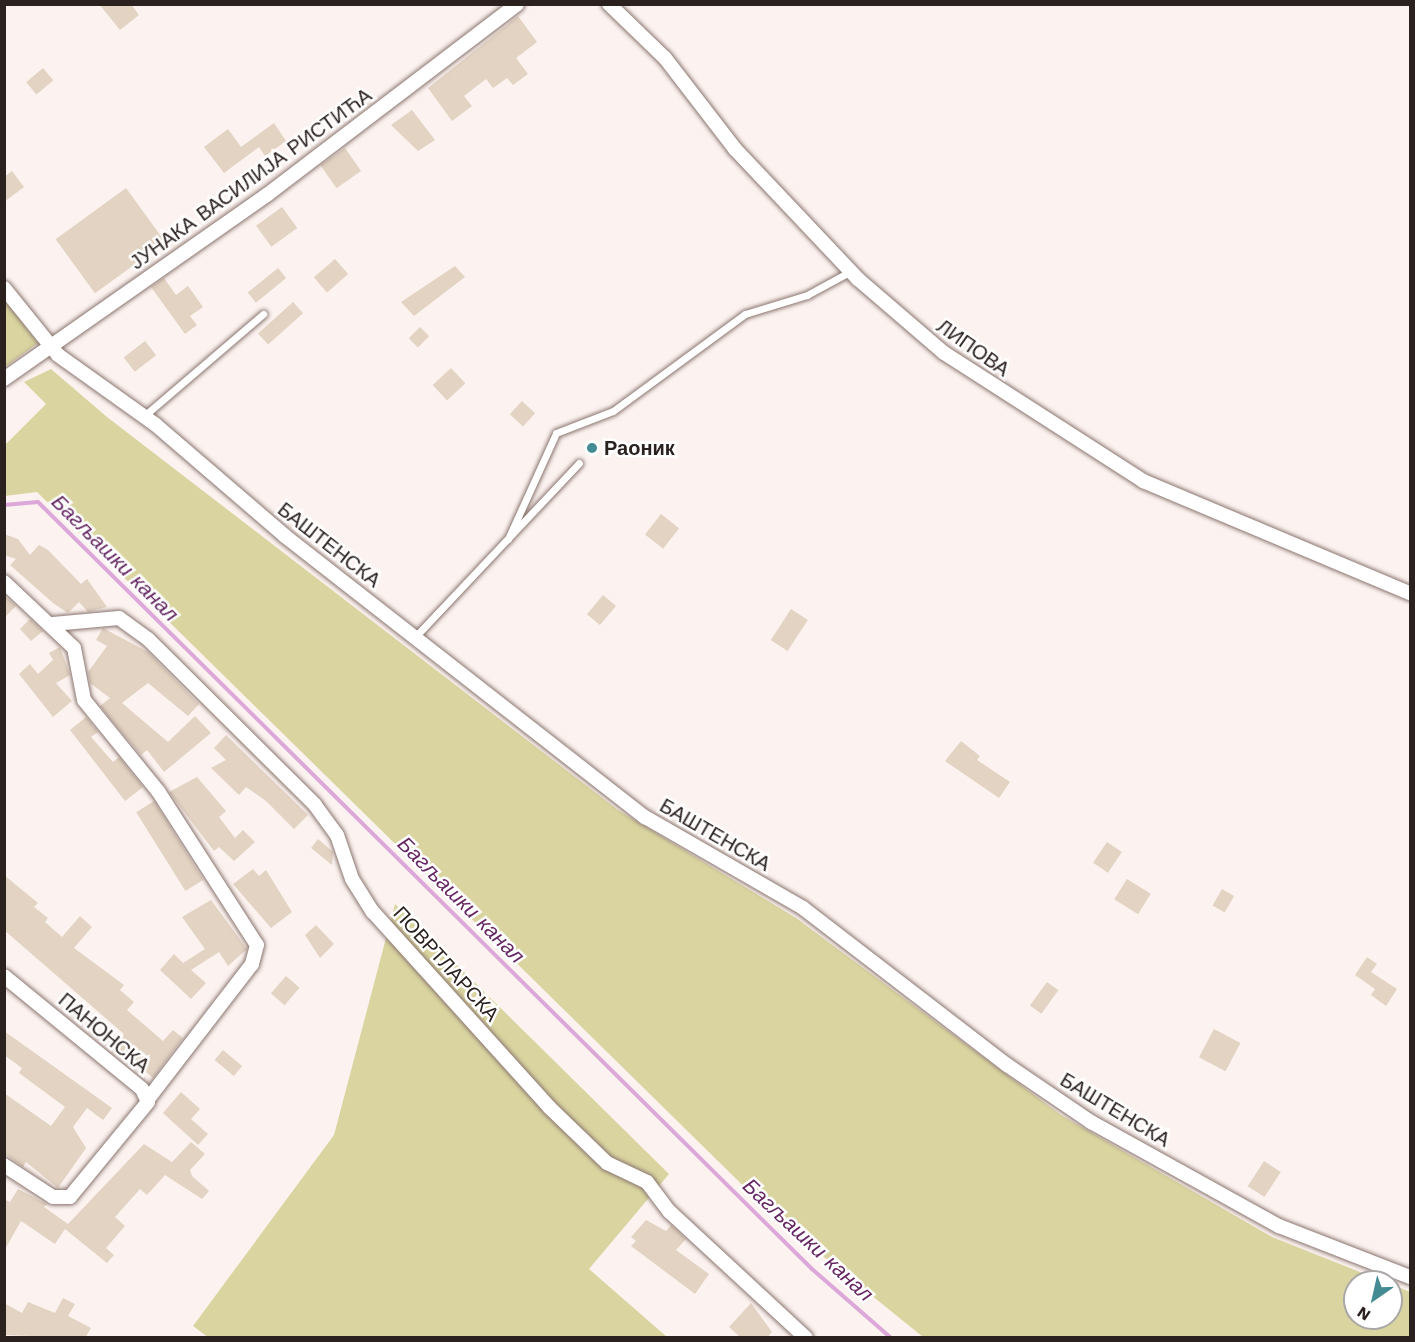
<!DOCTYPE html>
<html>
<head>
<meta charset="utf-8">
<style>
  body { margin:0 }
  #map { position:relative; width:1415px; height:1342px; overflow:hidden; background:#fcf3f0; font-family:"Work Sans",sans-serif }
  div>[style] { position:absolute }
  .green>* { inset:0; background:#dad5a0 }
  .stream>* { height:4px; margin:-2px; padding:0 2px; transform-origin:2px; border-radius:2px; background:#dca7d9 }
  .building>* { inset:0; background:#e2d3c2; transform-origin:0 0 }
  .roads { filter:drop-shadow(0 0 2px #8a756f) drop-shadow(0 0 2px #8a756f) }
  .lane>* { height:7px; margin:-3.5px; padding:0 3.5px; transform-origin:3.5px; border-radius:3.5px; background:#fff }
  .street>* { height:14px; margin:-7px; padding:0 7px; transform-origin:7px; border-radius:7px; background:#fff }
  .dots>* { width:16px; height:16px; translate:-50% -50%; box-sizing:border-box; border:3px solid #fff; border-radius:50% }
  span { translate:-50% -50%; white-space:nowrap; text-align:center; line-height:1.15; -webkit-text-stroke:5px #fff; paint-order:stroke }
  .street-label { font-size:20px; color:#2b2220 }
  .poi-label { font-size:20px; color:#2b2220; font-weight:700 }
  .left { translate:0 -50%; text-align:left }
  .water-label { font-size:21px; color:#652763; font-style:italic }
  .frame { position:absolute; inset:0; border:6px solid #2b2220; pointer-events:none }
  .north { position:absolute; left:1343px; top:1270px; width:60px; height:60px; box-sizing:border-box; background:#fff; border:2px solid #aaa7a6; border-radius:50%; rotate:214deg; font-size:16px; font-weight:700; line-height:24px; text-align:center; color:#2b2220 }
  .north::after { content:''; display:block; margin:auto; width:21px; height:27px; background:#448b93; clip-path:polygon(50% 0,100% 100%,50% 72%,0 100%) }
</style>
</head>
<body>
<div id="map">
  <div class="green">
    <i style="clip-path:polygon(4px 298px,38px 343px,5px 367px,4px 367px)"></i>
    <i style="clip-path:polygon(51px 369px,107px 417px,618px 810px,796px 918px,1061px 1115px,1272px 1237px,1385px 1282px,1355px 1282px,1355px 1318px,1391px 1318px,1391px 1284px,1410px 1292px,1410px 1337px,923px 1337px,777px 1219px,37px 492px,5px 496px,5px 445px,46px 404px,24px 382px)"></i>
    <i style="clip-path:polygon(395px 904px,669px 1174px,589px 1269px,667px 1337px,209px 1338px,193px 1326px,334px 1135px)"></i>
  </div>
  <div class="stream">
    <i style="left:4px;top:505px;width:34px;rotate:-5deg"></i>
    <i style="left:38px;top:502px;width:1090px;rotate:44.74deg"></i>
    <i style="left:812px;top:1269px;width:105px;rotate:41.1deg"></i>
  </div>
  <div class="building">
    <i style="clip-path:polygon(99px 4px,131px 4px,139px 15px,120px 30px)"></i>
    <i style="clip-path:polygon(518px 16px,537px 42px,516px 58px,528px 74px,513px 85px,507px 78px,493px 88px,486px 79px,464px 96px,472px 106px,452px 121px,428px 88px)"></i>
    <i style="left:43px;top:68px;width:16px;height:22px;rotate:50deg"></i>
    <i style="clip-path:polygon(412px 110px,435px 140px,418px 151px,391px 125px)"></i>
    <i style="clip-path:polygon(274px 123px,286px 141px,265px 156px,259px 147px,224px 173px,204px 147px,228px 129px,241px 147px)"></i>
    <i style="left:345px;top:148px;width:28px;height:30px;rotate:55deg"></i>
    <i style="clip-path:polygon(12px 171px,24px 187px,4px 202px,4px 177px)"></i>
    <i style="left:126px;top:188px;width:67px;height:87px;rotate:54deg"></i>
    <i style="left:282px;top:207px;width:26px;height:32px;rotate:54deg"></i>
    <i style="left:335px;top:259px;width:20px;height:28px;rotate:49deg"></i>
    <i style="clip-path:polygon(455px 266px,465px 277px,414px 316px,401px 302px)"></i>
    <i style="left:278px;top:268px;width:13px;height:39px;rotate:51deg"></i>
    <i style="clip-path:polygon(164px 278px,176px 295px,188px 286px,203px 307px,190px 316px,197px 325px,185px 334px,151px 287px)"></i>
    <i style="left:293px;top:302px;width:15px;height:47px;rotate:48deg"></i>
    <i style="left:420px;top:327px;width:13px;height:16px;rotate:45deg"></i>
    <i style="left:145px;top:341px;width:18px;height:27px;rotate:52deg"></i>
    <i style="left:451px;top:368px;width:21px;height:25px;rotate:47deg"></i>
    <i style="left:522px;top:401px;width:18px;height:18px;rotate:43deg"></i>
    <i style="left:661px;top:514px;width:23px;height:26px;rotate:38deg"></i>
    <i style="clip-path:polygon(4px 534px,18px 539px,30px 555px,39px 545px,48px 550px,81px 584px,87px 579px,107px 607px,88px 612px,79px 602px,68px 613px,53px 603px,10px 565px,16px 559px,4px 555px)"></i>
    <i style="clip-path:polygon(4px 595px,16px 606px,4px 618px)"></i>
    <i style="left:603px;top:595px;width:17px;height:25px;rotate:40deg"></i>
    <i style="left:791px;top:609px;width:20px;height:37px;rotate:33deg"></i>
    <i style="clip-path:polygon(30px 619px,43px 631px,31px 641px,20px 629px)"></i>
    <i style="clip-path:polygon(103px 628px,148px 652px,199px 704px,188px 716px,148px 683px,122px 703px,168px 742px,195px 716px,211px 733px,164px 772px,147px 750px,141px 755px,100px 706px,110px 698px,90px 683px,88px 672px,107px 646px,96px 640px)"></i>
    <i style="clip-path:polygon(60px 647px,70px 675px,56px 683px,72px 701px,53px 717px,19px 674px,30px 664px,38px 674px,53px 660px,49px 653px)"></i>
    <i style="clip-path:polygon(86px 717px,98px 732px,91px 737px,113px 762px,119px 757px,143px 787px,125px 801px,70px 730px)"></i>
    <i style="clip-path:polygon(226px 735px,308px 815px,294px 829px,266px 801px,246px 787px,239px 795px,211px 768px,226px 760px,214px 748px)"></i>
    <i style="clip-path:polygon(961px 741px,980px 756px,977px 760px,1010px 782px,999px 798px,945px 761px)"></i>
    <i style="clip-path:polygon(197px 777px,226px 811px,219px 817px,235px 838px,243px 830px,255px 842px,234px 861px,219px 847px,214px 851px,169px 792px)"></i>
    <i style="left:154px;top:801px;width:93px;height:21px;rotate:58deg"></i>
    <i style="clip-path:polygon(318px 839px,333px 852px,332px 865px,311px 848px)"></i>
    <i style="left:1107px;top:842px;width:18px;height:25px;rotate:34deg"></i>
    <i style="clip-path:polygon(253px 869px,259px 876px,266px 870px,292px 912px,271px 928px,233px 884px)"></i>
    <i style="clip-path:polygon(4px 875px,38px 903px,34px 907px,48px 918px,45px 922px,62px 937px,80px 916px,92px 927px,74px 948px,124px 985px,120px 990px,134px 1002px,127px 1010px,163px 1041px,173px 1030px,183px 1038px,153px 1078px,114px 1045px,124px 1034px,4px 930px)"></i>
    <i style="left:1127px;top:879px;width:28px;height:24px;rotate:32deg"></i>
    <i style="left:1222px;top:889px;width:14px;height:19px;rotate:30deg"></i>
    <i style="clip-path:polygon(211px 900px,247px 949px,228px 966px,219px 952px,191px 970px,206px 983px,191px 999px,160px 970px,174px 954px,183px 963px,205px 949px,182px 917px)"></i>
    <i style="clip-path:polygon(316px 925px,334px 944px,320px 958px,305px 935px)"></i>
    <i style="clip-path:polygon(1367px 957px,1377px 964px,1371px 972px,1397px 989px,1386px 1006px,1371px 995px,1375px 989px,1355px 975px)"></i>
    <i style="left:286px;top:976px;width:18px;height:23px;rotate:41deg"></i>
    <i style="left:1047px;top:982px;width:14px;height:29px;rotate:36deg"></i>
    <i style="left:1214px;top:1029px;width:30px;height:32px;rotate:28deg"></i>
    <i style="clip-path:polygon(4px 1031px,112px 1108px,103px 1120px,87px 1108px,73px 1127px,86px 1148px,58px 1188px,26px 1162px,23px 1167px,4px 1153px,4px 1093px,51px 1126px,65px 1107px,19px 1073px,22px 1068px,4px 1055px)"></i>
    <i style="left:223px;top:1050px;width:25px;height:13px;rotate:40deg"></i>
    <i style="clip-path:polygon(181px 1092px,200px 1109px,191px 1119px,208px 1134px,198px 1145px,163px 1113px)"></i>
    <i style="clip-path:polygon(191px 1142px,205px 1154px,190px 1170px,192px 1176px,209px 1191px,202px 1199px,165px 1175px,147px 1195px,140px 1189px,115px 1217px,125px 1226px,106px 1248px,114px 1255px,107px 1263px,65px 1229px,55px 1244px,21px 1221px,4px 1251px,4px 1199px,10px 1202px,18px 1189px,47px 1204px,44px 1207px,68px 1224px,144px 1144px,172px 1162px)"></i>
    <i style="left:1264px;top:1161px;width:20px;height:30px;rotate:33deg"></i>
    <i style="clip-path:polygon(646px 1220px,666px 1231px,671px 1225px,686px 1239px,676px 1250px,709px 1274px,695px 1294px,631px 1246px,636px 1241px,631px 1237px)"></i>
    <i style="clip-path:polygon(63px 1298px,75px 1304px,68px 1316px,91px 1328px,85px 1338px,4px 1335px,4px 1303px,22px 1313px,28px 1302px,55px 1313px)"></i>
    <i style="clip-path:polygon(751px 1303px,772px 1332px,767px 1338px,741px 1338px,729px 1327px)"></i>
  </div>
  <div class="roads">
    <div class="lane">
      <i style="left:144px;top:416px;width:157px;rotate:-40.6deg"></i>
      <i style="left:508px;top:539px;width:116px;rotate:-65.6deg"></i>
      <i style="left:556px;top:433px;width:61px;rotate:-21.1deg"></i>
      <i style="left:613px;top:411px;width:164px;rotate:-36.3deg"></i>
      <i style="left:745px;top:314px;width:65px;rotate:-17deg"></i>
      <i style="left:807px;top:295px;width:50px;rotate:-28.6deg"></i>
      <i style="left:415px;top:637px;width:239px;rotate:-46.7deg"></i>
    </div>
    <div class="street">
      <i style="left:609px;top:4px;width:78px;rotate:44deg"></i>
      <i style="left:665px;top:58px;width:115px;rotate:52.4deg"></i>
      <i style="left:735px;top:149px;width:179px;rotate:46.6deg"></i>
      <i style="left:858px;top:279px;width:113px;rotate:40.7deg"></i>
      <i style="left:944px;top:353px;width:237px;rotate:32.7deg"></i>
      <i style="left:1143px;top:481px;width:290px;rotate:22.8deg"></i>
      <i style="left:4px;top:288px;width:86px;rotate:51.1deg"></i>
      <i style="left:58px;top:355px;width:120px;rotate:35.5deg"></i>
      <i style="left:156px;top:425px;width:170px;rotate:40.7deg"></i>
      <i style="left:285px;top:536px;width:457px;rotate:38deg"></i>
      <i style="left:645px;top:817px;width:182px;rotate:29.9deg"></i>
      <i style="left:803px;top:908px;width:257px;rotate:37.6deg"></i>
      <i style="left:1007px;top:1065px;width:102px;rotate:34.2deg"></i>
      <i style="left:1091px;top:1122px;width:215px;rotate:29deg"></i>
      <i style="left:1279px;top:1226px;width:141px;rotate:21.3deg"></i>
      <i style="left:4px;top:379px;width:322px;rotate:-35deg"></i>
      <i style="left:268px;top:194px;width:313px;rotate:-37.3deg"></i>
      <i style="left:4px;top:582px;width:96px;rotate:43.3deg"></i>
      <i style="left:74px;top:648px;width:53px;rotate:79.1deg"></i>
      <i style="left:84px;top:700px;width:117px;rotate:50.9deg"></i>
      <i style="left:158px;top:791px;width:183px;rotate:57.3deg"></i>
      <i style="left:257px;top:945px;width:20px;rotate:105deg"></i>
      <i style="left:252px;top:964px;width:170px;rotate:127.6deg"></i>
      <i style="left:53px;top:624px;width:66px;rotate:-5.2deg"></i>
      <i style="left:119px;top:618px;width:36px;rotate:36deg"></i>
      <i style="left:148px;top:639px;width:235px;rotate:44.8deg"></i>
      <i style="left:315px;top:805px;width:37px;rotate:54deg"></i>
      <i style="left:337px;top:835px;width:46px;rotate:71.2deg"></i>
      <i style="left:352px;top:879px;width:39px;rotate:58deg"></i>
      <i style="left:373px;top:912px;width:263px;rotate:47.9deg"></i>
      <i style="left:549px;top:1107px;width:81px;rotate:44deg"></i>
      <i style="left:607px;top:1163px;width:44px;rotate:25.4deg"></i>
      <i style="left:647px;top:1182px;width:38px;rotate:53deg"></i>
      <i style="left:670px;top:1212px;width:185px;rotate:42.8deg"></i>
      <i style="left:4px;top:976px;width:178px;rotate:39.3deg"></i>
      <i style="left:142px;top:1089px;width:14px;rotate:65deg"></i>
      <i style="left:148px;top:1102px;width:123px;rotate:129.4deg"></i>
      <i style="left:70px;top:1197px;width:17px;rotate:180deg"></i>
      <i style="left:53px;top:1197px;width:59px;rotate:-146.9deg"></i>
    </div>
  </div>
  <div class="dots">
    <i style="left:592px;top:448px;background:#448b93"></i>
  </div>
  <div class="street-label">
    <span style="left:251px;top:179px;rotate:-36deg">ЈУНАКА ВАСИЛИЈА РИСТИЋА</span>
    <span style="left:973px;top:348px;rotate:35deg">ЛИПОВА</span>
    <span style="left:329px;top:545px;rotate:38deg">БАШТЕНСКА</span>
    <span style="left:715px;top:835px;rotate:30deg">БАШТЕНСКА</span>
    <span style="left:446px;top:964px;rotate:48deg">ПОВРТЛАРСКА</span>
    <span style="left:104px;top:1033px;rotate:40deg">ПАНОНСКА</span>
    <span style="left:1115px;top:1110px;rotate:31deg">БАШТЕНСКА</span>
  </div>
  <div class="poi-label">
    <span class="left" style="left:604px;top:448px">Раоник</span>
  </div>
  <div class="water-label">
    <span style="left:115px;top:558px;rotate:45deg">Багљашки канал</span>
    <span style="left:461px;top:900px;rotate:45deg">Багљашки канал</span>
    <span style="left:808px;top:1240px;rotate:43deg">Багљашки канал</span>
  </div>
  <div class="frame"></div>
  <div class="north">N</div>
</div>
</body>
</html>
